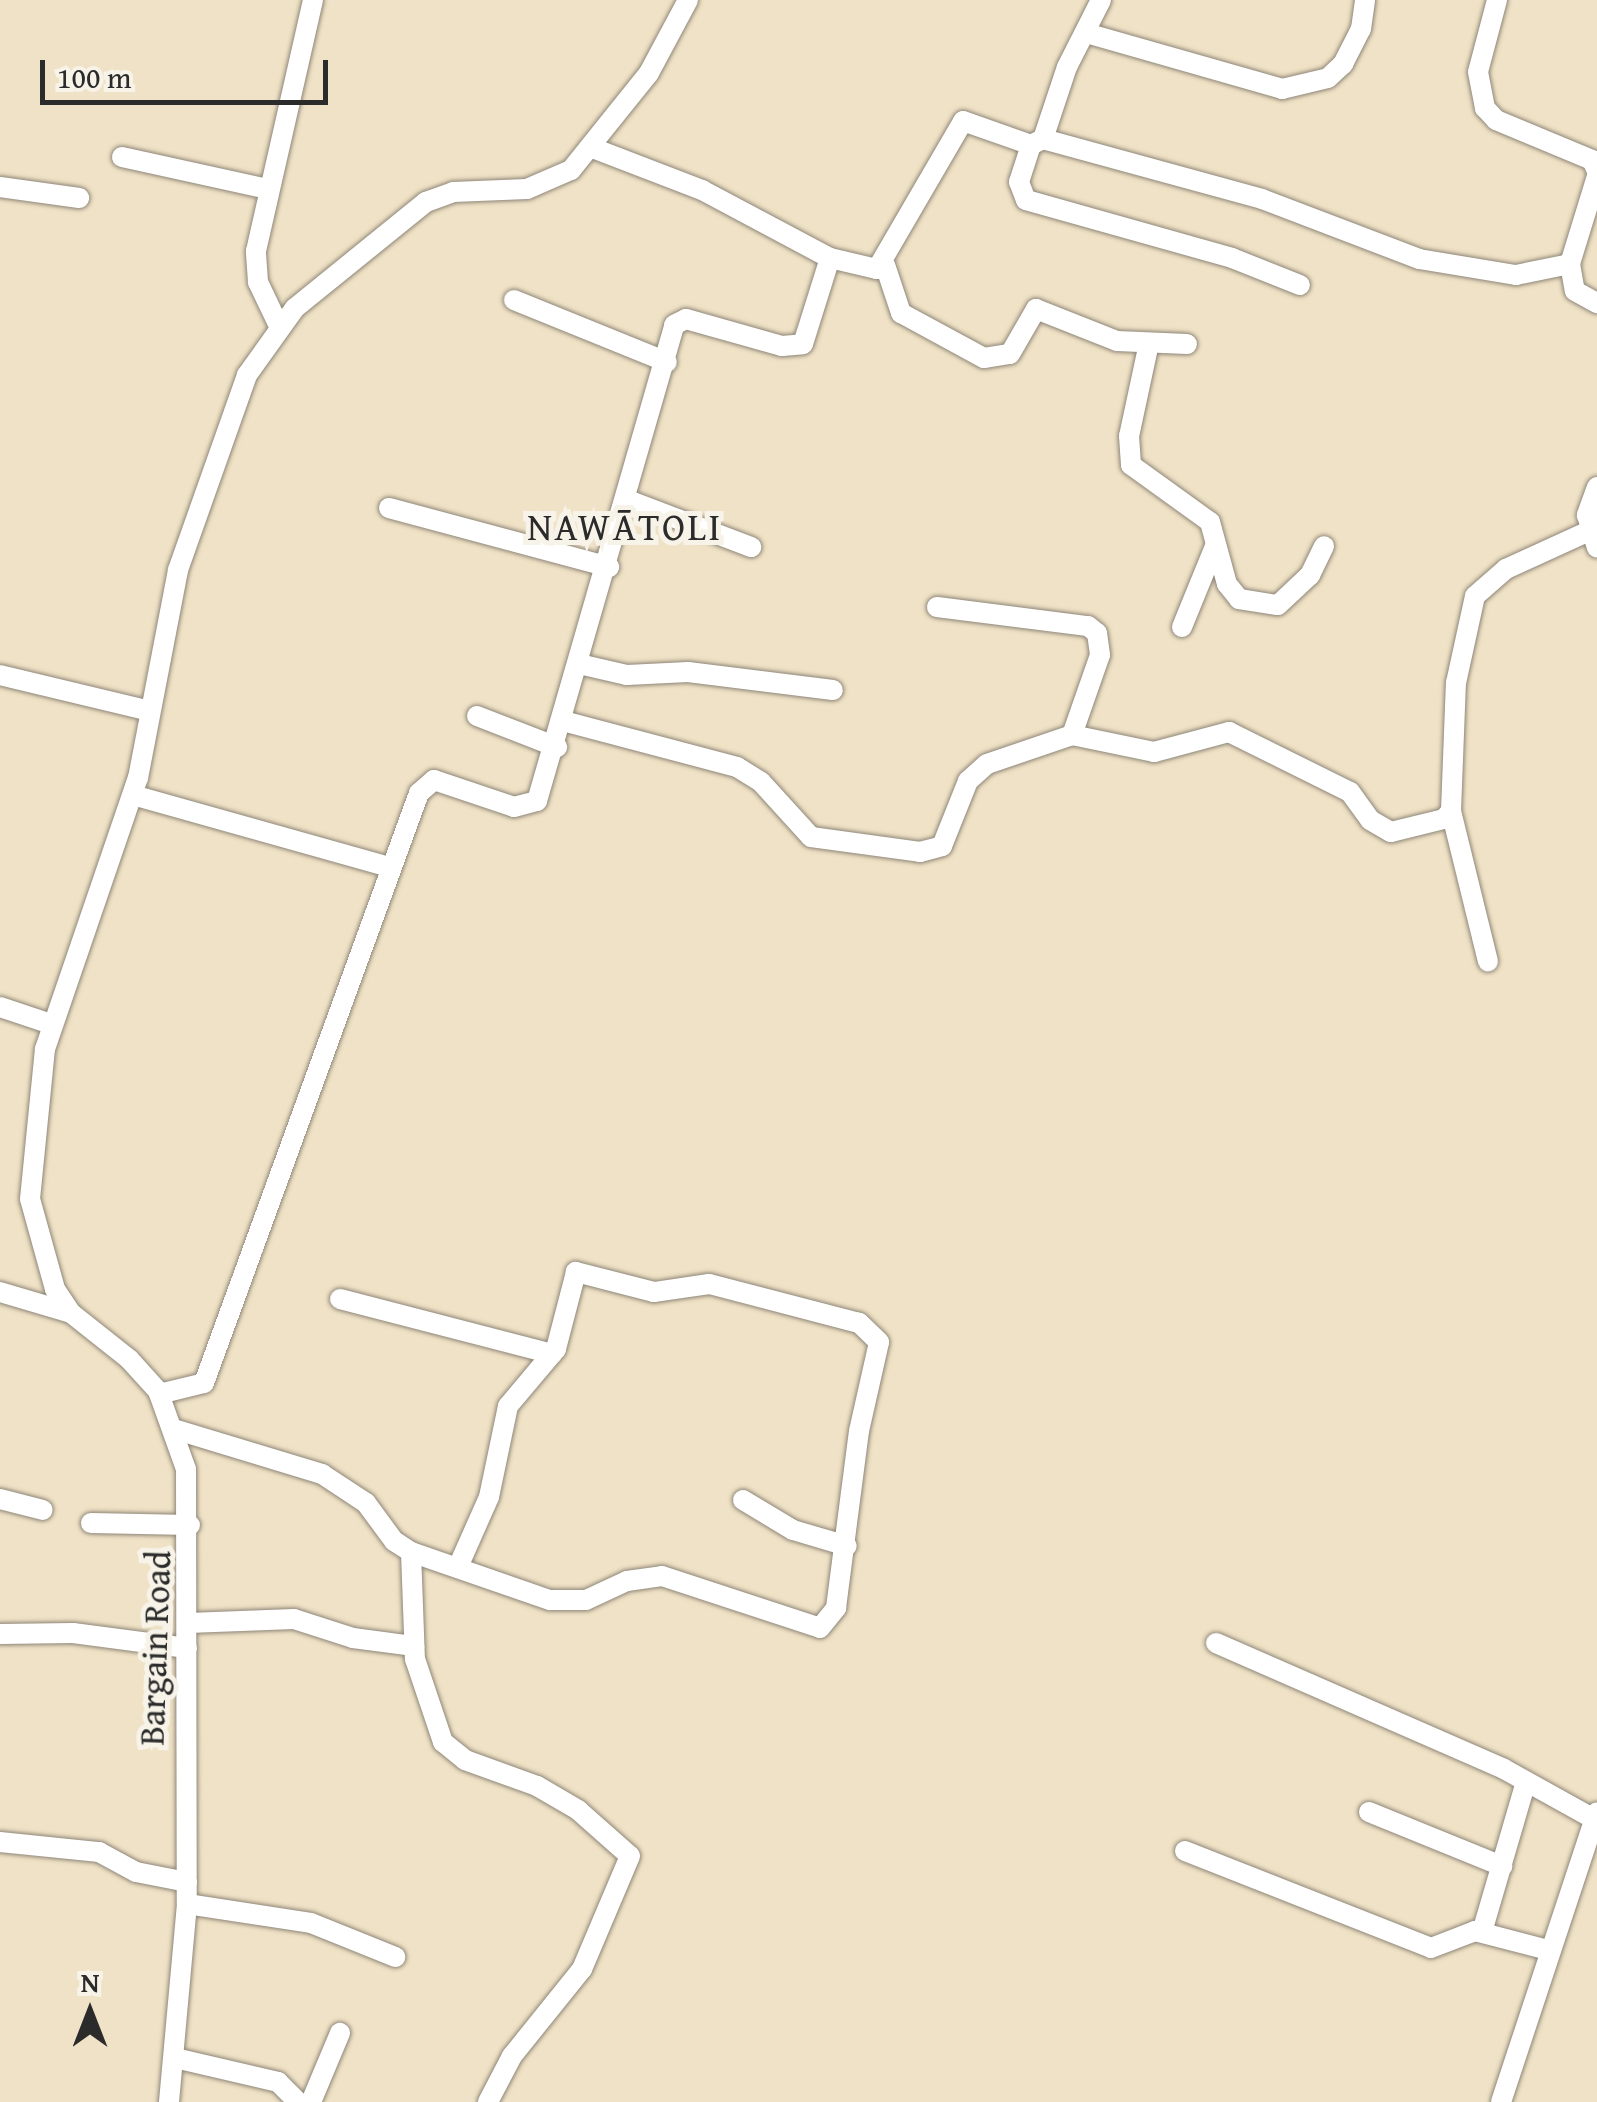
<!DOCTYPE html>
<html>
<head>
<meta charset="utf-8">
<style>
  body { margin:0 }
  #map { position:relative; width:1597px; height:2102px; overflow:hidden; background:#f0e2c6; font-family:"Gentium Book Plus",serif }
  div>[style] { position:absolute }
  .roads { filter:drop-shadow(0 0 2px #8e8678) drop-shadow(0 0 2px #8e8678) }
  .minor>* { height:20px; margin:-10px; padding:0 10px; transform-origin:10px; border-radius:10px; background:#fff }
  span { translate:-50% -50%; white-space:nowrap; text-align:center; line-height:1.15; -webkit-text-stroke:10px #f7f3e8; paint-order:stroke }
  .street-label { font-size:35px; color:#2b2b2b }
  .neighbourhood-label { font-size:38px; color:#2b2b2b; letter-spacing:2.5px }
  .north { position:absolute; left:40px; top:1962px; width:100px; height:100px; -webkit-text-stroke:8px #f7f3e8; paint-order:stroke; rotate:0deg; font-size:28px; font-weight:700; line-height:40px; text-align:center; color:#2b2b2b }
  .north::after { content:''; display:block; margin:auto; width:35px; height:45px; background:#2b2b2b; clip-path:polygon(50% 0,100% 100%,50% 72%,0 100%) }
  .scale { position:absolute; left:40px; top:60px; width:288px; height:45px; box-sizing:border-box; border:5px solid #2b2b2b; border-top:0; padding-left:12px; font-size:30px; line-height:35px; white-space:nowrap; color:#2b2b2b; -webkit-text-stroke:8px #f7f3e8; paint-order:stroke }
</style>
</head>
<body>
<div id="map">
  <div class="roads">
    <div class="minor">
      <i style="left:1497px;top:0;width:74px;rotate:104.8deg"></i>
      <i style="left:1478px;top:72px;width:37px;rotate:79deg"></i>
      <i style="left:1485px;top:108px;width:16px;rotate:47deg"></i>
      <i style="left:1496px;top:120px;width:104px;rotate:22.6deg"></i>
      <i style="left:1592px;top:160px;width:12px;rotate:66deg"></i>
      <i style="left:1086px;top:33px;width:204px;rotate:15.9deg"></i>
      <i style="left:1282px;top:89px;width:47px;rotate:-13.4deg"></i>
      <i style="left:1328px;top:78px;width:21px;rotate:-43deg"></i>
      <i style="left:1343px;top:64px;width:39px;rotate:-63deg"></i>
      <i style="left:1361px;top:29px;width:29px;rotate:-82deg"></i>
      <i style="left:1043px;top:139px;width:227px;rotate:15.3deg"></i>
      <i style="left:1262px;top:199px;width:168px;rotate:20.9deg"></i>
      <i style="left:1419px;top:259px;width:98px;rotate:9.4deg"></i>
      <i style="left:1516px;top:275px;width:55px;rotate:-11.5deg"></i>
      <i style="left:1031px;top:145px;width:39px;rotate:108deg"></i>
      <i style="left:1019px;top:182px;width:19px;rotate:69deg"></i>
      <i style="left:1026px;top:200px;width:214px;rotate:15.7deg"></i>
      <i style="left:1232px;top:258px;width:73px;rotate:21.7deg"></i>
      <i style="left:590px;top:147px;width:120px;rotate:21deg"></i>
      <i style="left:702px;top:190px;width:145px;rotate:28deg"></i>
      <i style="left:830px;top:258px;width:48px;rotate:13.2deg"></i>
      <i style="left:877px;top:269px;width:171px;rotate:-59.8deg"></i>
      <i style="left:963px;top:121px;width:72px;rotate:19.4deg"></i>
      <i style="left:1031px;top:145px;width:13px;rotate:-27deg"></i>
      <i style="left:1043px;top:139px;width:76px;rotate:-71.6deg"></i>
      <i style="left:1067px;top:67px;width:75px;rotate:-63.1deg"></i>
      <i style="left:122px;top:157px;width:148px;rotate:12.4deg"></i>
      <i style="left:1597px;top:176px;width:92px;rotate:107.1deg"></i>
      <i style="left:1570px;top:264px;width:27px;rotate:80deg"></i>
      <i style="left:1575px;top:291px;width:25px;rotate:29deg"></i>
      <i style="left:0;top:187px;width:80px;rotate:7.9deg"></i>
      <i style="left:885px;top:265px;width:51px;rotate:71.6deg"></i>
      <i style="left:901px;top:313px;width:94px;rotate:28.5deg"></i>
      <i style="left:984px;top:358px;width:26px;rotate:-9deg"></i>
      <i style="left:1010px;top:354px;width:52px;rotate:-60deg"></i>
      <i style="left:1036px;top:309px;width:87px;rotate:21.6deg"></i>
      <i style="left:1117px;top:341px;width:70px;rotate:2.5deg"></i>
      <i style="left:514px;top:300px;width:165px;rotate:22.1deg"></i>
      <i style="left:278px;top:324px;width:47px;rotate:-115.5deg"></i>
      <i style="left:258px;top:282px;width:31px;rotate:-94deg"></i>
      <i style="left:256px;top:251px;width:257px;rotate:-77.2deg"></i>
      <i style="left:1149px;top:343px;width:95px;rotate:102.1deg"></i>
      <i style="left:1129px;top:436px;width:29px;rotate:86deg"></i>
      <i style="left:1131px;top:465px;width:97px;rotate:35.8deg"></i>
      <i style="left:1210px;top:522px;width:64px;rotate:74.7deg"></i>
      <i style="left:1227px;top:584px;width:19px;rotate:51deg"></i>
      <i style="left:1239px;top:599px;width:39px;rotate:9deg"></i>
      <i style="left:1278px;top:605px;width:44px;rotate:-43.2deg"></i>
      <i style="left:1310px;top:575px;width:32px;rotate:-64deg"></i>
      <i style="left:1597px;top:487px;width:30px;rotate:110deg"></i>
      <i style="left:1587px;top:515px;width:34px;rotate:73deg"></i>
      <i style="left:628px;top:500px;width:132px;rotate:20.9deg"></i>
      <i style="left:389px;top:508px;width:228px;rotate:15deg"></i>
      <i style="left:937px;top:607px;width:152px;rotate:7.2deg"></i>
      <i style="left:1088px;top:626px;width:11px;rotate:38deg"></i>
      <i style="left:1097px;top:633px;width:22px;rotate:82deg"></i>
      <i style="left:1100px;top:655px;width:85px;rotate:109.3deg"></i>
      <i style="left:1182px;top:627px;width:87px;rotate:-67.8deg"></i>
      <i style="left:579px;top:664px;width:49px;rotate:12.9deg"></i>
      <i style="left:627px;top:675px;width:61px;rotate:-2.8deg"></i>
      <i style="left:688px;top:672px;width:146px;rotate:7.1deg"></i>
      <i style="left:0;top:675px;width:154px;rotate:13.5deg"></i>
      <i style="left:477px;top:716px;width:86px;rotate:21.2deg"></i>
      <i style="left:563px;top:721px;width:180px;rotate:14.8deg"></i>
      <i style="left:737px;top:767px;width:28px;rotate:32deg"></i>
      <i style="left:761px;top:782px;width:74px;rotate:47.7deg"></i>
      <i style="left:811px;top:837px;width:110px;rotate:7.8deg"></i>
      <i style="left:920px;top:852px;width:23px;rotate:-15deg"></i>
      <i style="left:942px;top:846px;width:70px;rotate:-68.2deg"></i>
      <i style="left:968px;top:781px;width:25px;rotate:-42deg"></i>
      <i style="left:987px;top:764px;width:90px;rotate:-18.8deg"></i>
      <i style="left:1072px;top:735px;width:84px;rotate:11.7deg"></i>
      <i style="left:1154px;top:752px;width:78px;rotate:-14.9deg"></i>
      <i style="left:1229px;top:732px;width:135px;rotate:26.4deg"></i>
      <i style="left:1350px;top:792px;width:34px;rotate:54deg"></i>
      <i style="left:1370px;top:820px;width:24px;rotate:30deg"></i>
      <i style="left:1391px;top:832px;width:55px;rotate:-13.8deg"></i>
      <i style="left:1444px;top:819px;width:11px;rotate:-49deg"></i>
      <i style="left:1451px;top:811px;width:128px;rotate:-87.8deg"></i>
      <i style="left:1456px;top:683px;width:89px;rotate:-77.7deg"></i>
      <i style="left:1475px;top:596px;width:41px;rotate:-41.1deg"></i>
      <i style="left:1506px;top:569px;width:89px;rotate:-24.6deg"></i>
      <i style="left:133px;top:795px;width:266px;rotate:15.7deg"></i>
      <i style="left:1451px;top:811px;width:155px;rotate:76.2deg"></i>
      <i style="left:0;top:1007px;width:54px;rotate:18.4deg"></i>
      <i style="left:0;top:1292px;width:74px;rotate:16.5deg"></i>
      <i style="left:71px;top:1313px;width:74px;rotate:38.4deg"></i>
      <i style="left:129px;top:1359px;width:43px;rotate:47.8deg"></i>
      <i style="left:158px;top:1391px;width:83px;rotate:70.3deg"></i>
      <i style="left:186px;top:1469px;width:435px;rotate:89.9deg"></i>
      <i style="left:187px;top:1904px;width:199px;rotate:95.2deg"></i>
      <i style="left:340px;top:1299px;width:219px;rotate:14.5deg"></i>
      <i style="left:71px;top:1313px;width:29px;rotate:-124deg"></i>
      <i style="left:55px;top:1289px;width:93px;rotate:-105.5deg"></i>
      <i style="left:30px;top:1199px;width:151px;rotate:-84.3deg"></i>
      <i style="left:45px;top:1049px;width:287px;rotate:-71.1deg"></i>
      <i style="left:138px;top:778px;width:212px;rotate:-79.1deg"></i>
      <i style="left:178px;top:570px;width:207px;rotate:-70.5deg"></i>
      <i style="left:247px;top:375px;width:82px;rotate:-54.4deg"></i>
      <i style="left:295px;top:308px;width:169px;rotate:-39deg"></i>
      <i style="left:426px;top:202px;width:29px;rotate:-20deg"></i>
      <i style="left:453px;top:192px;width:74px;rotate:-2.3deg"></i>
      <i style="left:527px;top:189px;width:48px;rotate:-23.4deg"></i>
      <i style="left:571px;top:170px;width:124px;rotate:-51.2deg"></i>
      <i style="left:649px;top:73px;width:83px;rotate:-61.9deg"></i>
      <i style="left:159px;top:1394px;width:46px;rotate:-13.7deg"></i>
      <i style="left:204px;top:1383px;width:628px;rotate:-69.98deg"></i>
      <i style="left:419px;top:793px;width:20px;rotate:-41deg"></i>
      <i style="left:434px;top:780px;width:84px;rotate:18.6deg"></i>
      <i style="left:514px;top:807px;width:24px;rotate:-15deg"></i>
      <i style="left:537px;top:801px;width:495px;rotate:-73.9deg"></i>
      <i style="left:674px;top:325px;width:13px;rotate:-27deg"></i>
      <i style="left:686px;top:319px;width:100px;rotate:15.7deg"></i>
      <i style="left:782px;top:346px;width:21px;rotate:-5deg"></i>
      <i style="left:803px;top:344px;width:90px;rotate:-72.6deg"></i>
      <i style="left:177px;top:1430px;width:152px;rotate:16.9deg"></i>
      <i style="left:322px;top:1474px;width:53px;rotate:33.4deg"></i>
      <i style="left:366px;top:1503px;width:47px;rotate:53.6deg"></i>
      <i style="left:394px;top:1541px;width:20px;rotate:33deg"></i>
      <i style="left:411px;top:1552px;width:147px;rotate:19.1deg"></i>
      <i style="left:550px;top:1600px;width:36px"></i>
      <i style="left:586px;top:1600px;width:45px;rotate:-24.9deg"></i>
      <i style="left:627px;top:1581px;width:35px;rotate:-8deg"></i>
      <i style="left:662px;top:1576px;width:166px;rotate:18.2deg"></i>
      <i style="left:820px;top:1628px;width:26px;rotate:-51deg"></i>
      <i style="left:836px;top:1608px;width:178px;rotate:-82.6deg"></i>
      <i style="left:859px;top:1431px;width:91px;rotate:-77.3deg"></i>
      <i style="left:879px;top:1342px;width:28px;rotate:-136deg"></i>
      <i style="left:859px;top:1323px;width:155px;rotate:-165.4deg"></i>
      <i style="left:709px;top:1284px;width:56px;rotate:171.7deg"></i>
      <i style="left:654px;top:1292px;width:81px;rotate:-165.6deg"></i>
      <i style="left:576px;top:1272px;width:80px;rotate:104.6deg"></i>
      <i style="left:556px;top:1349px;width:75px;rotate:130.1deg"></i>
      <i style="left:508px;top:1406px;width:93px;rotate:101.8deg"></i>
      <i style="left:489px;top:1497px;width:77px;rotate:113.9deg"></i>
      <i style="left:0;top:1499px;width:44px;rotate:14.3deg"></i>
      <i style="left:743px;top:1500px;width:58px;rotate:31deg"></i>
      <i style="left:793px;top:1530px;width:56px;rotate:16.5deg"></i>
      <i style="left:91px;top:1523px;width:99px;rotate:1.2deg"></i>
      <i style="left:411px;top:1552px;width:107px;rotate:87.9deg"></i>
      <i style="left:415px;top:1659px;width:88px;rotate:71.4deg"></i>
      <i style="left:443px;top:1742px;width:28px;rotate:39deg"></i>
      <i style="left:465px;top:1760px;width:77px;rotate:19.9deg"></i>
      <i style="left:537px;top:1786px;width:48px;rotate:30.3deg"></i>
      <i style="left:578px;top:1810px;width:69px;rotate:41.5deg"></i>
      <i style="left:630px;top:1856px;width:123px;rotate:113deg"></i>
      <i style="left:582px;top:1969px;width:112px;rotate:128.8deg"></i>
      <i style="left:512px;top:2056px;width:52px;rotate:117.6deg"></i>
      <i style="left:188px;top:1623px;width:106px;rotate:-2.2deg"></i>
      <i style="left:294px;top:1619px;width:62px;rotate:17.9deg"></i>
      <i style="left:353px;top:1638px;width:62px;rotate:7.5deg"></i>
      <i style="left:0;top:1634px;width:73px;rotate:-0.8deg"></i>
      <i style="left:73px;top:1633px;width:115px;rotate:7.5deg"></i>
      <i style="left:1216px;top:1643px;width:314px;rotate:23.6deg"></i>
      <i style="left:1504px;top:1769px;width:103px;rotate:29.1deg"></i>
      <i style="left:1369px;top:1812px;width:144px;rotate:22.1deg"></i>
      <i style="left:0;top:1842px;width:100px;rotate:5.8deg"></i>
      <i style="left:99px;top:1852px;width:42px;rotate:28.4deg"></i>
      <i style="left:136px;top:1872px;width:52px;rotate:11.1deg"></i>
      <i style="left:1185px;top:1851px;width:264px;rotate:21.5deg"></i>
      <i style="left:1431px;top:1948px;width:47px;rotate:-21.1deg"></i>
      <i style="left:1475px;top:1931px;width:75px;rotate:14.6deg"></i>
      <i style="left:187px;top:1904px;width:125px;rotate:8.7deg"></i>
      <i style="left:311px;top:1923px;width:91px;rotate:22deg"></i>
      <i style="left:1482px;top:1932px;width:156px;rotate:-73.7deg"></i>
      <i style="left:175px;top:2058px;width:106px;rotate:13.1deg"></i>
      <i style="left:278px;top:2082px;width:28px;rotate:45deg"></i>
      <i style="left:311px;top:2102px;width:75px;rotate:-67.2deg"></i>
      <i style="left:1501px;top:2102px;width:305px;rotate:-71.7deg"></i>
    </div>
  </div>
  <div class="street-label">
    <span style="left:155px;top:1648px;rotate:-88deg">Bargain Road</span>
  </div>
  <div class="neighbourhood-label">
    <span style="left:625px;top:527px">NAWĀTOLI</span>
  </div>
  <div class="north">N</div>
  <div class="scale">100 m</div>
</div>
</body>
</html>
